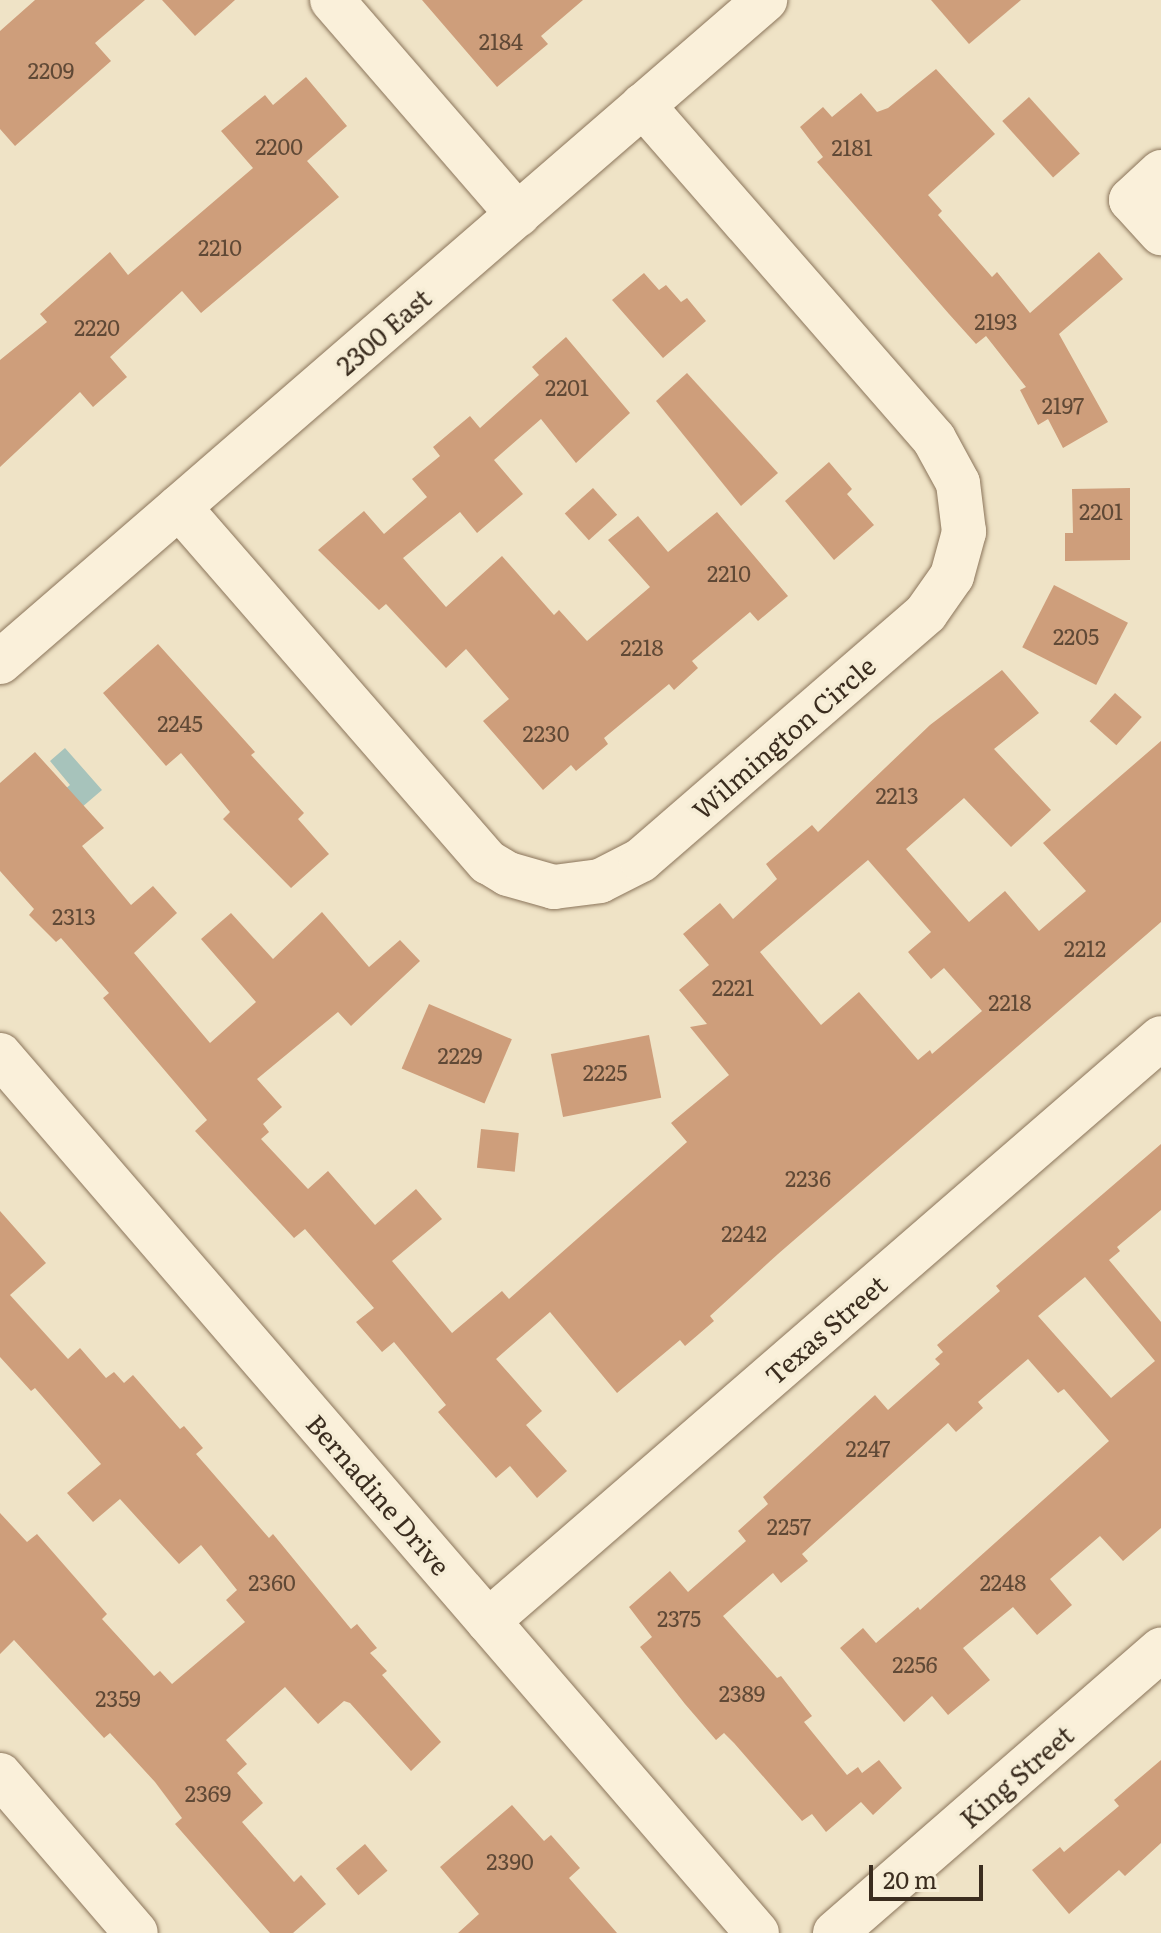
<!DOCTYPE html>
<html>
<head>
<meta charset="utf-8">
<style>
  body { margin:0 }
  #map { position:relative; width:1161px; height:1933px; overflow:hidden; background:#efe3c6; font-family:Literata,serif }
  div>[style] { position:absolute }
  .water>* { inset:0; background:#a7c3bb }
  .building>* { inset:0; background:#ce9e7b; transform-origin:0 0 }
  .roads { filter:drop-shadow(0 0 2px #8b755b) drop-shadow(0 0 2px #8b755b) }
  .minor>* { height:44px; margin:-22px; padding:0 22px; transform-origin:22px; border-radius:22px; background:#faf0da }
  span { translate:-50% -50%; white-space:nowrap; text-align:center; line-height:1.15; -webkit-text-stroke:7px #f6edd6; paint-order:stroke }
  .number-label { font-size:22px; color:#604936 }
  .number-label span { -webkit-text-stroke-width:0 }
  .street-label { font-size:26px; color:#3b2d1f }
  .scale { position:absolute; left:869px; top:1865px; width:114px; height:36px; box-sizing:border-box; border:4px solid #3b2d1f; border-top:0; padding-left:10px; font-size:24px; line-height:28px; white-space:nowrap; color:#3b2d1f; -webkit-text-stroke:6px #f6edd6; paint-order:stroke }
</style>
</head>
<body>
<div id="map">
  <div class="water">
    <i style="clip-path:polygon(65px 748px,102px 790px,61px 825px,45px 806px,70px 785px,50px 761px)"></i>
  </div>
  <div class="building">
    <i style="clip-path:polygon(35px 0,145px 0,95px 43px,111px 61px,15px 146px,0 129px,0 31px)"></i>
    <i style="clip-path:polygon(162px 0,235px 0,195px 36px)"></i>
    <i style="clip-path:polygon(422px 0,583px 0,541px 36px,548px 44px,497px 87px)"></i>
    <i style="clip-path:polygon(931px 0,1021px 0,969px 44px)"></i>
    <i style="clip-path:polygon(936px 69px,995px 134px,928px 195px,942px 211px,938px 215px,992px 277px,997px 272px,1030px 313px,1099px 252px,1123px 279px,1059px 334px,1108px 422px,1063px 448px,1048px 419px,1038px 425px,1020px 390px,1026px 387px,986px 336px,976px 344px,949px 314px,817px 162px,823px 157px,800px 127px,823px 107px,832px 117px,861px 93px,877px 112px,888px 108px)"></i>
    <i style="clip-path:polygon(306px 77px,347px 126px,307px 161px,339px 197px,201px 313px,182px 291px,110px 357px,127px 377px,93px 407px,80px 392px,0 467px,0 360px,47px 322px,40px 314px,110px 252px,128px 275px,253px 168px,221px 131px,265px 95px,273px 105px)"></i>
    <i style="left:1029px;top:97px;width:76px;height:36px;rotate:48deg"></i>
    <i style="clip-path:polygon(644px 273px,659px 290px,666px 285px,681px 302px,687px 298px,706px 321px,663px 358px,612px 300px)"></i>
    <i style="clip-path:polygon(566px 337px,630px 413px,576px 463px,541px 419px,494px 460px,523px 494px,477px 533px,460px 512px,403px 558px,446px 607px,502px 556px,554px 615px,559px 610px,587px 641px,650px 587px,608px 540px,638px 516px,668px 552px,717px 512px,788px 596px,758px 621px,750px 612px,692px 661px,698px 668px,674px 690px,669px 684px,604px 738px,608px 744px,576px 771px,571px 765px,543px 790px,483px 721px,509px 699px,466px 649px,446px 668px,386px 604px,379px 610px,318px 550px,364px 511px,384px 534px,427px 497px,412px 479px,440px 456px,433px 447px,470px 416px,480px 428px,539px 375px,532px 367px)"></i>
    <i style="clip-path:polygon(687px 373px,778px 473px,741px 506px,656px 401px)"></i>
    <i style="clip-path:polygon(829px 462px,852px 489px,847px 494px,874px 525px,834px 560px,785px 501px)"></i>
    <i style="left:593px;top:488px;width:36px;height:38px;rotate:48deg"></i>
    <i style="clip-path:polygon(1130px 488px,1130px 560px,1065px 561px,1065px 533px,1073px 533px,1072px 489px)"></i>
    <i style="left:1054px;top:585px;width:83px;height:70px;rotate:27deg"></i>
    <i style="clip-path:polygon(158px 644px,255px 752px,251px 755px,304px 813px,298px 819px,329px 854px,291px 888px,223px 819px,230px 812px,181px 753px,166px 766px,103px 693px)"></i>
    <i style="clip-path:polygon(evenodd,1002px 670px,1039px 713px,994px 749px,1051px 810px,1011px 847px,964px 798px,906px 849px,969px 922px,1005px 891px,1039px 931px,1086px 891px,1043px 843px,1161px 741px,1161px 922px,778px 1254px,710px 1316px,714px 1321px,685px 1346px,680px 1340px,617px 1393px,550px 1312px,496px 1359px,542px 1411px,526px 1425px,567px 1471px,537px 1498px,510px 1466px,496px 1478px,438px 1412px,446px 1405px,394px 1342px,382px 1352px,356px 1322px,374px 1308px,305px 1229px,294px 1238px,195px 1131px,207px 1120px,103px 998px,109px 993px,61px 938px,56px 942px,29px 915px,34px 909px,0 871px,0 783px,35px 752px,104px 828px,82px 846px,131px 905px,153px 886px,177px 913px,134px 953px,210px 1043px,256px 1002px,201px 939px,231px 913px,273px 959px,322px 912px,369px 967px,400px 940px,420px 961px,351px 1026px,338px 1012px,257px 1079px,282px 1107px,263px 1124px,269px 1132px,261px 1139px,308px 1189px,328px 1171px,375px 1225px,416px 1189px,442px 1219px,392px 1261px,452px 1333px,502px 1291px,509px 1299px,687px 1142px,671px 1123px,729px 1075px,690px 1027px,707px 1024px,679px 990px,709px 965px,683px 934px,720px 903px,733px 919px,777px 879px,766px 864px,812px 825px,818px 832px,930px 725px,1002px 670px,868px 860px,931px 932px,908px 952px,931px 979px,944px 968px,982px 1011px,932px 1054px,930px 1050px,918px 1060px,859px 992px,821px 1025px,760px 952px,868px 860px)"></i>
    <i style="left:1115px;top:693px;width:36px;height:38px;rotate:42deg"></i>
    <i style="left:429px;top:1004px;width:90px;height:70px;rotate:23deg"></i>
    <i style="left:649px;top:1035px;width:64px;height:100px;rotate:79deg"></i>
    <i style="left:481px;top:1129px;width:38px;height:39px;rotate:6deg"></i>
    <i style="clip-path:polygon(evenodd,1161px 1144px,1161px 1210px,1117px 1247px,1120px 1251px,1109px 1260px,1161px 1322px,1161px 1528px,1123px 1561px,1100px 1536px,1050px 1579px,1072px 1605px,1037px 1635px,1013px 1607px,963px 1648px,990px 1680px,948px 1715px,932px 1696px,904px 1722px,840px 1648px,863px 1628px,876px 1643px,918px 1607px,920px 1610px,1109px 1441px,1064px 1389px,1058px 1393px,1028px 1359px,978px 1402px,983px 1408px,956px 1432px,948px 1423px,802px 1554px,808px 1561px,781px 1583px,773px 1573px,723px 1616px,777px 1678px,781px 1676px,812px 1716px,804px 1722px,847px 1775px,858px 1767px,862px 1773px,879px 1760px,902px 1788px,873px 1815px,861px 1802px,826px 1832px,812px 1814px,802px 1821px,734px 1743px,724px 1733px,716px 1740px,685px 1704px,640px 1647px,652px 1637px,629px 1607px,670px 1571px,688px 1592px,746px 1541px,738px 1531px,768px 1504px,763px 1497px,875px 1395px,888px 1410px,940px 1364px,935px 1359px,943px 1352px,937px 1345px,1000px 1291px,996px 1286px,1161px 1144px,1085px 1277px,1155px 1361px,1111px 1398px,1038px 1316px,1085px 1277px)"></i>
    <i style="clip-path:polygon(0 1211px,46px 1263px,10px 1295px,68px 1359px,80px 1348px,106px 1378px,114px 1372px,124px 1383px,133px 1375px,180px 1429px,184px 1426px,203px 1448px,196px 1454px,269px 1538px,273px 1534px,351px 1629px,357px 1624px,377px 1648px,370px 1653px,387px 1671px,382px 1675px,441px 1742px,411px 1771px,350px 1703px,344px 1701px,318px 1724px,285px 1687px,226px 1740px,247px 1764px,237px 1773px,263px 1803px,242px 1822px,294px 1882px,301px 1875px,326px 1904px,293px 1933px,270px 1933px,175px 1824px,182px 1818px,155px 1782px,110px 1733px,104px 1738px,14px 1640px,0 1654px,0 1513px,27px 1542px,37px 1534px,107px 1614px,102px 1619px,154px 1676px,160px 1671px,172px 1684px,245px 1622px,226px 1600px,237px 1590px,201px 1545px,179px 1564px,120px 1499px,93px 1522px,67px 1493px,101px 1464px,35px 1388px,31px 1391px,0 1357px)"></i>
    <i style="clip-path:polygon(1161px 1760px,1161px 1843px,1125px 1876px,1119px 1870px,1069px 1914px,1032px 1870px,1060px 1847px,1064px 1852px,1119px 1806px,1114px 1800px)"></i>
    <i style="clip-path:polygon(512px 1805px,544px 1841px,551px 1835px,580px 1868px,569px 1878px,617px 1933px,458px 1933px,479px 1914px,440px 1867px)"></i>
    <i style="left:365px;top:1844px;width:35px;height:38px;rotate:50deg"></i>
  </div>
  <div class="roads">
    <div class="minor">
      <i style="left:332px;top:0;width:284px;rotate:49.1deg"></i>
      <i style="left:1161px;top:172px;width:41px;rotate:137deg"></i>
      <i style="left:1131px;top:200px;width:45px;rotate:47.7deg"></i>
      <i style="left:179px;top:507px;width:471px;rotate:49deg"></i>
      <i style="left:488px;top:862px;width:23px;rotate:31deg"></i>
      <i style="left:508px;top:874px;width:48px;rotate:15.8deg"></i>
      <i style="left:554px;top:887px;width:46px;rotate:-7.4deg"></i>
      <i style="left:600px;top:881px;width:46px;rotate:-27.1deg"></i>
      <i style="left:641px;top:860px;width:377px;rotate:-40.9deg"></i>
      <i style="left:926px;top:613px;width:45px;rotate:-54.9deg"></i>
      <i style="left:952px;top:576px;width:46px;rotate:-74.7deg"></i>
      <i style="left:964px;top:532px;width:49px;rotate:-97deg"></i>
      <i style="left:958px;top:483px;width:50px;rotate:-118.6deg"></i>
      <i style="left:934px;top:439px;width:443px;rotate:-131.1deg"></i>
      <i style="left:0;top:662px;width:1012px;rotate:-40.87deg"></i>
      <i style="left:0;top:1055px;width:1159px;rotate:49.23deg"></i>
      <i style="left:488px;top:1621px;width:890px;rotate:-40.9deg"></i>
      <i style="left:0;top:1775px;width:208px;rotate:49.3deg"></i>
      <i style="left:835px;top:1933px;width:432px;rotate:-41deg"></i>
    </div>
  </div>
  <div class="number-label">
    <span style="left:501px;top:41px">2184</span>
    <span style="left:51px;top:70px">2209</span>
    <span style="left:279px;top:146px">2200</span>
    <span style="left:852px;top:147px">2181</span>
    <span style="left:220px;top:247px">2210</span>
    <span style="left:996px;top:321px">2193</span>
    <span style="left:97px;top:327px">2220</span>
    <span style="left:567px;top:387px">2201</span>
    <span style="left:1063px;top:405px">2197</span>
    <span style="left:1101px;top:511px">2201</span>
    <span style="left:729px;top:573px">2210</span>
    <span style="left:1076px;top:636px">2205</span>
    <span style="left:642px;top:647px">2218</span>
    <span style="left:180px;top:723px">2245</span>
    <span style="left:546px;top:733px">2230</span>
    <span style="left:897px;top:795px">2213</span>
    <span style="left:74px;top:916px">2313</span>
    <span style="left:1085px;top:948px">2212</span>
    <span style="left:733px;top:987px">2221</span>
    <span style="left:1010px;top:1002px">2218</span>
    <span style="left:460px;top:1055px">2229</span>
    <span style="left:605px;top:1072px">2225</span>
    <span style="left:808px;top:1178px">2236</span>
    <span style="left:744px;top:1233px">2242</span>
    <span style="left:868px;top:1448px">2247</span>
    <span style="left:789px;top:1526px">2257</span>
    <span style="left:272px;top:1582px">2360</span>
    <span style="left:1003px;top:1582px">2248</span>
    <span style="left:679px;top:1618px">2375</span>
    <span style="left:915px;top:1664px">2256</span>
    <span style="left:742px;top:1693px">2389</span>
    <span style="left:118px;top:1698px">2359</span>
    <span style="left:208px;top:1793px">2369</span>
    <span style="left:510px;top:1861px">2390</span>
  </div>
  <div class="street-label">
    <span style="left:383px;top:331px;rotate:-41deg">2300 East</span>
    <span style="left:783px;top:737px;rotate:-41deg">Wilmington Circle</span>
    <span style="left:825px;top:1329px;rotate:-41deg">Texas Street</span>
    <span style="left:379px;top:1494px;rotate:49deg">Bernadine Drive</span>
    <span style="left:1016px;top:1776px;rotate:-41deg">King Street</span>
  </div>
  <div class="scale">20 m</div>
</div>
</body>
</html>
